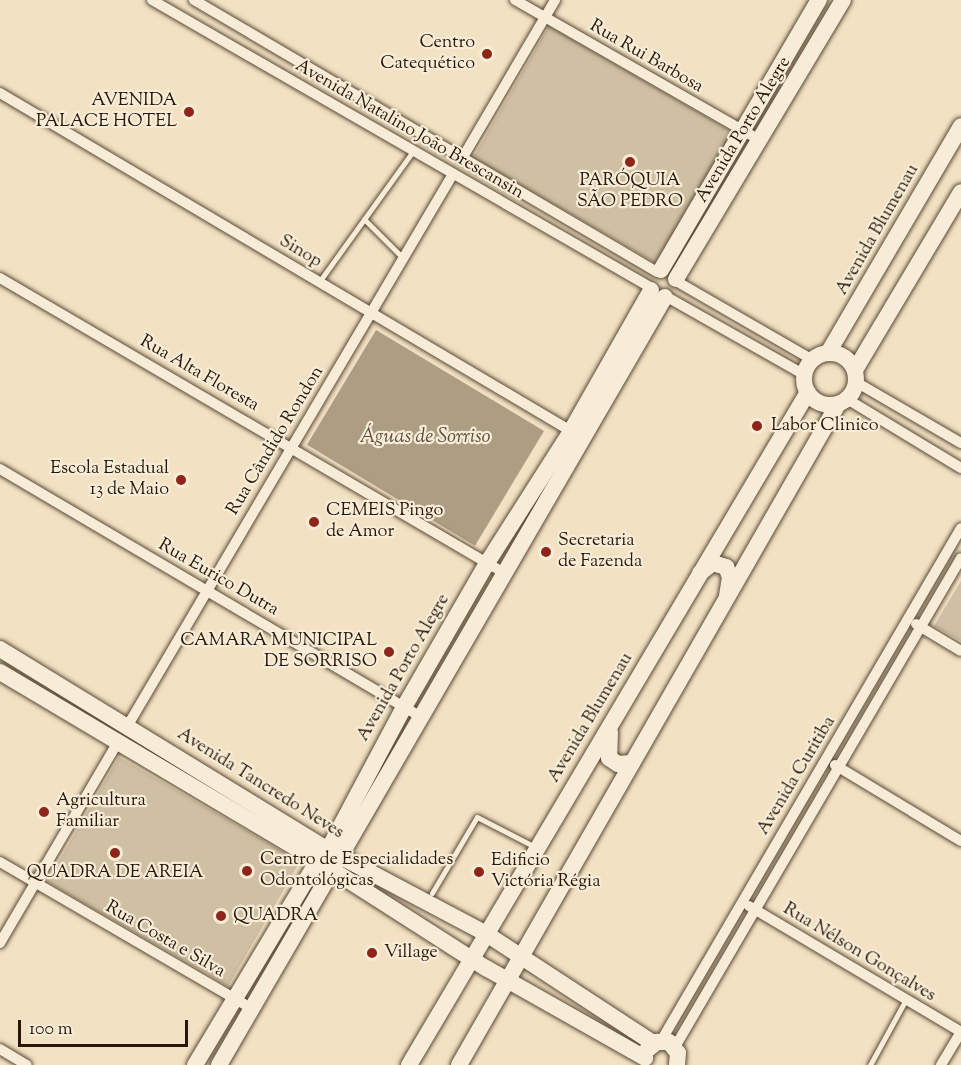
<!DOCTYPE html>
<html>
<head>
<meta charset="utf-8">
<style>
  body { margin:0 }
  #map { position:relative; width:961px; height:1065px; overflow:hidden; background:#f2e1c2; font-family:"Sorts Mill Goudy",serif }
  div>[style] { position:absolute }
  .green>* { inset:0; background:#cfbfa3; transform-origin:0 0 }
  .water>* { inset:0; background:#ad9d83; transform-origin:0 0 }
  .roads { filter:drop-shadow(0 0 2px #5a4a37) drop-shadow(0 0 2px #5a4a37) }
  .lane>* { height:5px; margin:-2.5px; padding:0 2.5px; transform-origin:2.5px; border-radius:2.5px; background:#f7ecd7 }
  .street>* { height:10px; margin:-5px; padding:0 5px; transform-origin:5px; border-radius:5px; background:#f7ecd7 }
  .secondary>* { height:16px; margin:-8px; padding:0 8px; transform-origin:8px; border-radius:8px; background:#f7ecd7 }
  .secondary>.ring { margin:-8px; padding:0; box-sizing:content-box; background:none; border:16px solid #f7ecd7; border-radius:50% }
  .dots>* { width:16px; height:16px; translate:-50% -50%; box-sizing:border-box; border:3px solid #f7ecd7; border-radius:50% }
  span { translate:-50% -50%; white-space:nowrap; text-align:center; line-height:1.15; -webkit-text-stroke:4.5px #f7ecd7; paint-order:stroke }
  .poi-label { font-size:18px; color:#271809 }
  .right { translate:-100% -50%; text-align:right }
  .left { translate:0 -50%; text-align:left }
  .street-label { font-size:18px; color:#271809 }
  .water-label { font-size:20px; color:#5d4d3a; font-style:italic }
  .scale { position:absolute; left:18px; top:1020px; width:170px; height:27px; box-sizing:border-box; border:3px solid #271809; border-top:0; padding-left:8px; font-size:18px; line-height:21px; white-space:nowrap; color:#271809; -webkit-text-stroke:4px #f7ecd7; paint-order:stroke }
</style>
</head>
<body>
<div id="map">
  <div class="green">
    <i style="left:549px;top:26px;width:215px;height:152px;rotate:30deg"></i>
    <i style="clip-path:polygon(961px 581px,961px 641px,934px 626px)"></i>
    <i style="left:119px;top:757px;width:209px;height:144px;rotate:30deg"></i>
  </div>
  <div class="water">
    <i style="left:376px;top:330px;width:196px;height:134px;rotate:31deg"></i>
  </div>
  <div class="roads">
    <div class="lane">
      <i style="left:364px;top:219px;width:55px;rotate:45deg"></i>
      <i style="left:319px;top:282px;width:161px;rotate:-54.3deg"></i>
      <i style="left:432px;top:893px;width:88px;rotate:-59.4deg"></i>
      <i style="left:477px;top:817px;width:65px;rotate:27.3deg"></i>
      <i style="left:870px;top:1065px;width:73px;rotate:-61.3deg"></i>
    </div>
    <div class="street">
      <i style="left:152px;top:0;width:575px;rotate:29.96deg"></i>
      <i style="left:194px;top:0;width:537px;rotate:30.43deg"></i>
      <i style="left:515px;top:0;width:284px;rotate:29.8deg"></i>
      <i style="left:0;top:93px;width:669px;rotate:30.63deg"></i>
      <i style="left:463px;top:157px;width:182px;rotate:-59.6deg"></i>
      <i style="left:0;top:278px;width:584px;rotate:30.34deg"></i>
      <i style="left:676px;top:281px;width:158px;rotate:30deg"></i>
      <i style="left:667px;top:297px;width:159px;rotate:29.5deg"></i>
      <i style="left:856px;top:382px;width:121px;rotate:30.2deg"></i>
      <i style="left:847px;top:399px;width:133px;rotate:31.2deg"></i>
      <i style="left:0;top:469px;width:486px;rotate:30.5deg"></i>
      <i style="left:916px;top:624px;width:52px;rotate:31deg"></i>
      <i style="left:128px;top:725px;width:640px;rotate:-59.47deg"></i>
      <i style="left:835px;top:765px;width:147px;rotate:31.1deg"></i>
      <i style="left:0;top:862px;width:290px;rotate:30.2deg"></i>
      <i style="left:749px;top:906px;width:247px;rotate:30.7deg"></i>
      <i style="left:0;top:943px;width:233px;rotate:-59.6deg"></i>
      <i style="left:661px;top:1041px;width:594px;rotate:-59.68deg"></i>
      <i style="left:675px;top:1047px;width:566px;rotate:-59.68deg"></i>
      <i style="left:0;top:1049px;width:31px;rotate:31deg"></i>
      <i style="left:941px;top:1065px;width:39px;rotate:-59deg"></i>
    </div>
    <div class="secondary">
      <i style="left:661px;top:270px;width:313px;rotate:-59.7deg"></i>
      <i style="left:676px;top:279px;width:325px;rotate:-59.1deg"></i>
      <i style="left:828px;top:353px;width:263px;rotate:-59.6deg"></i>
      <i class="ring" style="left:804px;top:353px;width:36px;height:36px"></i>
      <i style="left:855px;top:370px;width:207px;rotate:-59.2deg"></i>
      <i style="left:700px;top:573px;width:16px;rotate:-38deg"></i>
      <i style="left:713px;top:563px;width:14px;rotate:17deg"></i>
      <i style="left:726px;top:567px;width:11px;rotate:68deg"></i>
      <i style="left:730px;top:577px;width:19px;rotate:99deg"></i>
      <i style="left:0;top:649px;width:385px;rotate:31.5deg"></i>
      <i style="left:328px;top:850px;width:178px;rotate:27.9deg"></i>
      <i style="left:485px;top:933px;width:201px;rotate:33.2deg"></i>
      <i style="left:0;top:672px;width:372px;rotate:30.7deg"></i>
      <i style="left:320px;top:862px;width:197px;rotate:32.6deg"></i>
      <i style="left:486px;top:968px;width:183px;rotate:29.5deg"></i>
      <i style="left:610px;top:732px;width:26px;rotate:92deg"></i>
      <i style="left:609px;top:758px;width:11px;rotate:34deg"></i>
      <i style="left:618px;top:764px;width:14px;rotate:-4deg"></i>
      <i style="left:647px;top:1050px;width:13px;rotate:-39deg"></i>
      <i style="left:657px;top:1042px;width:12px"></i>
      <i style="left:669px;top:1042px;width:14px;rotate:51deg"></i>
      <i style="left:678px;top:1053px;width:12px;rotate:95deg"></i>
      <i style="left:195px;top:1065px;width:246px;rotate:-59deg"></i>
      <i style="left:322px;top:854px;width:7px;rotate:-34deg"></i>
      <i style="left:328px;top:850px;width:162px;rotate:-62deg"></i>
      <i style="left:404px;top:707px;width:166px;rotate:-60deg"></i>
      <i style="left:487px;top:563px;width:156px;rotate:-57.5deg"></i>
      <i style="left:571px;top:431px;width:162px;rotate:-60.4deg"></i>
      <i style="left:219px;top:1065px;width:888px;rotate:-59.86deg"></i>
      <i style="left:409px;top:1065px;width:782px;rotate:-59.34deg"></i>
      <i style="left:459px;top:1065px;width:762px;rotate:-60.17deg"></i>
    </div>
  </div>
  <div class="dots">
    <i style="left:487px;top:54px;background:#8f2418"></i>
    <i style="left:189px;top:112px;background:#8f2418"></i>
    <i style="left:630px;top:162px;background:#8f2418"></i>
    <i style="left:757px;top:426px;background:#8f2418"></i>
    <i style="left:181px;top:480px;background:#8f2418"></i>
    <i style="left:314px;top:522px;background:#8f2418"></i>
    <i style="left:546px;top:552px;background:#8f2418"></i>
    <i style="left:389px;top:652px;background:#8f2418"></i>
    <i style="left:44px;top:812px;background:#8f2418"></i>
    <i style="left:115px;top:853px;background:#8f2418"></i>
    <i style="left:247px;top:871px;background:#8f2418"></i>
    <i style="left:479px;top:872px;background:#8f2418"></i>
    <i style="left:221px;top:916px;background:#8f2418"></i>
    <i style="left:372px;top:953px;background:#8f2418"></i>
  </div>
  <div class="poi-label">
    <span class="right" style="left:475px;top:54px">Centro<br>Catequético</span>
    <span class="right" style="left:177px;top:112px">AVENIDA<br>PALACE HOTEL</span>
    <span style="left:630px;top:192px">PARÓQUIA<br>SÃO PEDRO</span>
    <span class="left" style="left:771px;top:426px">Labor Clinico</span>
    <span class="right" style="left:169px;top:480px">Escola Estadual<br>13 de Maio</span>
    <span class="left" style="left:326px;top:522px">CEMEIS Pingo<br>de Amor</span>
    <span class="left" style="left:558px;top:552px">Secretaria<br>de Fazenda</span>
    <span class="right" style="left:377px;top:652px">CAMARA MUNICIPAL<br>DE SORRISO</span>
    <span class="left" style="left:56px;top:812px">Agricultura<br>Familiar</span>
    <span class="left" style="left:260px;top:871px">Centro de Especialidades<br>Odontológicas</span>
    <span class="left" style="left:491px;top:872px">Edificio<br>Victória Régia</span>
    <span style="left:115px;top:873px">QUADRA DE AREIA</span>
    <span class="left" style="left:233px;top:916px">QUADRA</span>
    <span class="left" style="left:384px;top:953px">Village</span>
  </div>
  <div class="street-label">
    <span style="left:646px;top:57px;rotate:30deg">Rua Rui Barbosa</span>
    <span style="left:409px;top:130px;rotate:30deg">Avenida Natalino João Brescansin</span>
    <span style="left:744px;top:130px;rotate:-59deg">Avenida Porto Alegre</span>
    <span style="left:878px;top:230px;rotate:-60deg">Avenida Blumenau</span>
    <span style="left:300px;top:252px;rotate:31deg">Sinop</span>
    <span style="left:199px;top:374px;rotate:30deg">Rua Alta Floresta</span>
    <span style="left:276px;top:441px;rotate:-59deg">Rua Cândido Rondon</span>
    <span style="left:218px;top:578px;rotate:30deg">Rua Eurico Dutra</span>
    <span style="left:404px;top:668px;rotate:-60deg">Avenida Porto Alegre</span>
    <span style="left:591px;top:718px;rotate:-59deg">Avenida Blumenau</span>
    <span style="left:797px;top:776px;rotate:-59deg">Avenida Curitiba</span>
    <span style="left:260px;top:784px;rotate:32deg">Avenida Tancredo Neves</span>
    <span style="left:165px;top:940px;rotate:30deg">Rua Costa e Silva</span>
    <span style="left:859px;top:953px;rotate:31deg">Rua Nélson Gonçalves</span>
  </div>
  <div class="water-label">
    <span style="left:425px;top:437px">Águas de Sorriso</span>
  </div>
  <div class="scale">100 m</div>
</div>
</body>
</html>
